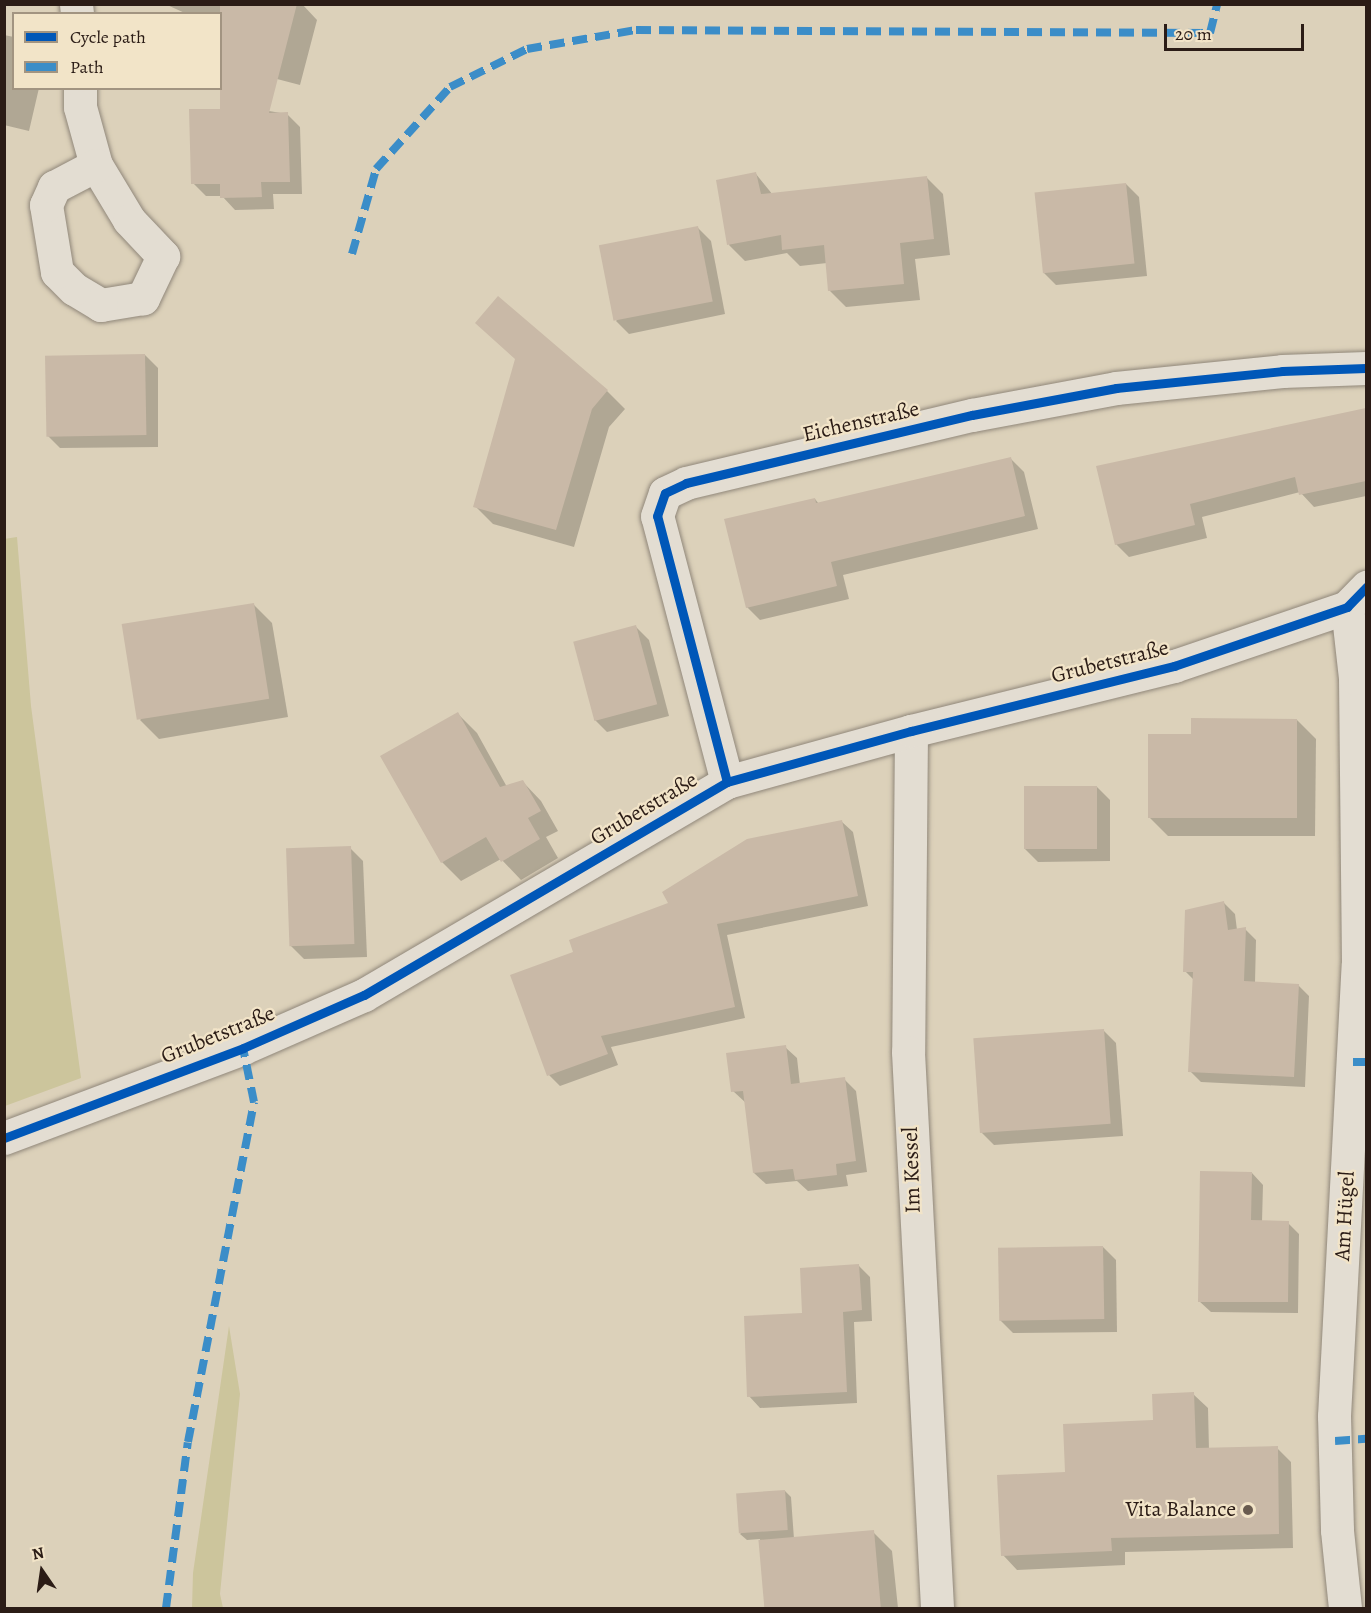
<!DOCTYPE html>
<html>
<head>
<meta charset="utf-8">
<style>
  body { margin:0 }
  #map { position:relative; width:1371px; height:1613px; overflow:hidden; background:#dcd1ba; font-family:Alegreya,serif }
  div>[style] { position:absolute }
  .green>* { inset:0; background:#ccc59c }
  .shadow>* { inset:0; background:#0003 }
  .building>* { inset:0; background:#c9b9a7; transform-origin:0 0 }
  .roads { filter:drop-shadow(0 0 2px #90877a) drop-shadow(0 0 2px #90877a) }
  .street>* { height:33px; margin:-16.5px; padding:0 16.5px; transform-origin:16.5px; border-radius:16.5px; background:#e3ddd2 }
  .quiet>* { height:8px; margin-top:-4px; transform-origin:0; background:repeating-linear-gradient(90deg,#3b8dc8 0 15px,transparent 0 23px) }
  .cycleway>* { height:9px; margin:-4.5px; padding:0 4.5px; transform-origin:4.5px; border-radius:4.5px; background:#0057b8 }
  .dots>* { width:16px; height:16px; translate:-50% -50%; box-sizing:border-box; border:3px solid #f2e4c8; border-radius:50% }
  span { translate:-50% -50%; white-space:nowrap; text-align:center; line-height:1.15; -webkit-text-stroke:4.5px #f2e4c8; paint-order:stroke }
  .street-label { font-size:22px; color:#2b1c16 }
  .poi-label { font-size:22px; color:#2b1c16 }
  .right { translate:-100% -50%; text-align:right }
  .frame { position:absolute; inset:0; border:6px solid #2b1c16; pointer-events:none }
  .legend { position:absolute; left:12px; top:12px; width:210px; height:78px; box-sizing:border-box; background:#f2e4c8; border:2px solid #a29481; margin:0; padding:8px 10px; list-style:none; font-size:18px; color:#2b1c16 }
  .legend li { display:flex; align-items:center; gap:12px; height:30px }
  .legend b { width:30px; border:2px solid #a29481 }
  .north { position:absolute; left:12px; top:1541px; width:60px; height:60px; -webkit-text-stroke:4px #f2e4c8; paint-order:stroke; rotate:347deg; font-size:16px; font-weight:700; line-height:24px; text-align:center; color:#2b1c16 }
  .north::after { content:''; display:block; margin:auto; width:21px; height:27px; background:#2b1c16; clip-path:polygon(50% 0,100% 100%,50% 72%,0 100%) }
  .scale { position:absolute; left:1164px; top:24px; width:140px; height:27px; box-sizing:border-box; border:3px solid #2b1c16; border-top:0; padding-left:8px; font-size:18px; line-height:21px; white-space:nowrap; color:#2b1c16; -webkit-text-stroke:4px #f2e4c8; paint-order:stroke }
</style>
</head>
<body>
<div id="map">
  <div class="green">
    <i style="clip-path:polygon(17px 537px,31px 706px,81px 1078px,5px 1106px,4px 539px)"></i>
    <i style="clip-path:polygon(229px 1326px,240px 1394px,220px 1594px,223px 1608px,192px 1608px,193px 1573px)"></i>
  </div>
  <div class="shadow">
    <i style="clip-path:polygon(165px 4px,302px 4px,317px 20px,300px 85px,220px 64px,220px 14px,187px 14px)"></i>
    <i style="clip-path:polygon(4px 35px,14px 37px,14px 88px,39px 88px,29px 131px,4px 125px)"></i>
    <i style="clip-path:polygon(269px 111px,287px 114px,300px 127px,302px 194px,273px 194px,274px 209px,235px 210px,222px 196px,206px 196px,193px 183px)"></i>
    <i style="clip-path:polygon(756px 174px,773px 195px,926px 177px,943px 194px,950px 255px,915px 259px,920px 300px,846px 307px,829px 290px,827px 263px,800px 266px,787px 253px,745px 261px,729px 245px)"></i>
    <i style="clip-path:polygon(1126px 184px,1139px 197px,1147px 276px,1056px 285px,1043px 272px)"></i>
    <i style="clip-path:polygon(698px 228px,711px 241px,725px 314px,629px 334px,616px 321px)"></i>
    <i style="clip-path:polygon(477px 323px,607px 391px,625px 409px,609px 427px,574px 547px,493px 524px,475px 506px,517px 360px)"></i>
    <i style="clip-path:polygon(145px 355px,158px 368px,158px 447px,60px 448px,47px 435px)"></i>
    <i style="clip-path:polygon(1366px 410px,1366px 496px,1314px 507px,1300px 492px,1202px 517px,1207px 538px,1129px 557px,1116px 544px,1097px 467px)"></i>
    <i style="clip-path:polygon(1011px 459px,1024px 472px,1038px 529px,843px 575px,849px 599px,760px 620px,747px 607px,815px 499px,819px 504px)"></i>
    <i style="clip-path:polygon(253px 604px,272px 623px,288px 717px,159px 739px,140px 720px)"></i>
    <i style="clip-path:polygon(636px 627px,649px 640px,669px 716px,607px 732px,594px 719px)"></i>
    <i style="clip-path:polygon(458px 714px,477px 733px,507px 787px,522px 781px,541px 801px,558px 831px,546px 837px,558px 858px,521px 880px,501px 859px,461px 881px,442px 862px)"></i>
    <i style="clip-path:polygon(1297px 720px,1316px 739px,1315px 836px,1168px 836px,1149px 817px)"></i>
    <i style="clip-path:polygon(1097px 787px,1110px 800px,1110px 861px,1038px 862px,1025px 849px)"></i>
    <i style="clip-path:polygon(842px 822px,853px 832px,868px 906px,727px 935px,745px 1018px,611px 1047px,618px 1065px,560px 1086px,549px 1075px,575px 953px)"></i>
    <i style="clip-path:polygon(350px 848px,363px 861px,367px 957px,304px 959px,291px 946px)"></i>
    <i style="clip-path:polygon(1224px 903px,1235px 914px,1237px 930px,1245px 929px,1256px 940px,1255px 983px,1298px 985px,1309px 996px,1305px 1087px,1201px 1082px,1190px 1071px,1194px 980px,1185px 971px)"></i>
    <i style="clip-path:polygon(1103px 1030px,1116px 1043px,1123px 1136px,994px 1145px,981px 1132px)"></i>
    <i style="clip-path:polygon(785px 1047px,797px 1058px,800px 1085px,844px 1079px,856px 1091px,867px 1172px,846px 1175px,848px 1186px,808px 1191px,797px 1181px,766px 1184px,754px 1173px,746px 1103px,733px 1091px)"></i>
    <i style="clip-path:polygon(1252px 1173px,1263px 1185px,1262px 1222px,1288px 1223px,1299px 1234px,1298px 1313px,1211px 1312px,1199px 1301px)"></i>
    <i style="clip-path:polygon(1103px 1247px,1116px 1260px,1117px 1332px,1013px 1333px,1000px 1320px)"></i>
    <i style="clip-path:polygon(859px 1266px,870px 1277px,872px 1321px,854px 1322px,857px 1403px,760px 1408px,749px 1396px,804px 1314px)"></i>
    <i style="clip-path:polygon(1193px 1394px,1208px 1408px,1209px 1450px,1277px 1448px,1291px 1462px,1293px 1548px,1125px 1552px,1125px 1565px,1017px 1570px,1003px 1555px,1066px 1474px,1154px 1422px)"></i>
    <i style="clip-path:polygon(785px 1491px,791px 1497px,794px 1539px,873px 1532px,892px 1551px,898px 1608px,765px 1608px,760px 1539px,747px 1540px,740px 1534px)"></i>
  </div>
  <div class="building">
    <i style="clip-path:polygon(220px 4px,297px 4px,269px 113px,288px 112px,290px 182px,261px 182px,262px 197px,220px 198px,220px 184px,191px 184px,189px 109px,220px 109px)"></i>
    <i style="clip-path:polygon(756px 172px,761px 194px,927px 176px,934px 239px,900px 243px,904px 284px,828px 291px,824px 245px,782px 250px,781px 235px,727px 245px,716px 180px)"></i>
    <i style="left:1126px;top:183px;width:81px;height:92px;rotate:84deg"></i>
    <i style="left:698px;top:226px;width:77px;height:101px;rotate:79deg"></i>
    <i style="clip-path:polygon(498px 296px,608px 390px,592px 409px,556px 530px,473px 507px,515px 359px,475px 323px)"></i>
    <i style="left:145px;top:354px;width:81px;height:100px;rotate:89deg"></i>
    <i style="clip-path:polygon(1366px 408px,1366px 481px,1299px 495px,1295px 477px,1190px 504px,1195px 525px,1115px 545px,1096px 466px)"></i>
    <i style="clip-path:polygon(1011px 457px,1025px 516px,831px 562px,837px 586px,746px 608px,724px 519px,815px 498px,816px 503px)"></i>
    <i style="left:254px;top:603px;width:97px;height:134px;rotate:81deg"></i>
    <i style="left:636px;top:625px;width:82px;height:65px;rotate:75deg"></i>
    <i style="clip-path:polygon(458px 712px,500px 787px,523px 780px,541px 811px,528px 818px,540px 839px,501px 862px,486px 837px,441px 863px,380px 756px)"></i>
    <i style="clip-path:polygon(1191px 718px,1297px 719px,1297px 818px,1148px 818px,1148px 734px,1191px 734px)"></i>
    <i style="left:1024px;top:786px;width:73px;height:63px"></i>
    <i style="clip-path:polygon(842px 820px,858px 896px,717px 924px,735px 1007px,601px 1036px,608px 1054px,547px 1076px,510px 975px,573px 952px,569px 940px,668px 903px,662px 892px,747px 839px)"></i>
    <i style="left:351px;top:846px;width:98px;height:65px;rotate:88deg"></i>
    <i style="clip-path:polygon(1224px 901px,1228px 930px,1246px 927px,1244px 981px,1299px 984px,1294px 1077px,1188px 1072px,1193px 972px,1183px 972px,1185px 910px)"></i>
    <i style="left:1104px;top:1029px;width:95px;height:131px;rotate:86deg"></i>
    <i style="clip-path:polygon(786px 1045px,791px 1084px,845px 1077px,856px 1161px,836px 1164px,837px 1175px,795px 1180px,793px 1169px,753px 1173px,743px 1091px,731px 1092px,726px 1053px)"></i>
    <i style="clip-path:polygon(1200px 1171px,1252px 1172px,1251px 1220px,1289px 1221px,1288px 1302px,1198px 1302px)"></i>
    <i style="left:1103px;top:1246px;width:73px;height:105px;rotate:89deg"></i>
    <i style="clip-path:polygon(859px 1264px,862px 1310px,843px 1312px,847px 1392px,747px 1397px,744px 1316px,802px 1313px,800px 1268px)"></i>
    <i style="clip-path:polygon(1194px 1392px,1196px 1448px,1278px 1446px,1279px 1534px,1111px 1538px,1112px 1551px,1001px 1556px,997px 1475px,1065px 1472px,1063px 1424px,1153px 1420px,1152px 1394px)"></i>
    <i style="left:785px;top:1490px;width:40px;height:49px;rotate:86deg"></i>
    <i style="left:874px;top:1530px;width:78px;height:116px;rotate:85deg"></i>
  </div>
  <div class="roads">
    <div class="street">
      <i style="left:76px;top:4px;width:10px;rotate:84deg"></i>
      <i style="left:80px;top:88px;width:19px;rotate:90deg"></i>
      <i style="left:80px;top:107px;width:60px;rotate:74.6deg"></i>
      <i style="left:96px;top:165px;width:64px;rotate:59deg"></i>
      <i style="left:129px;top:220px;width:50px;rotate:46.6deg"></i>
      <i style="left:163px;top:256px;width:47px;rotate:115.5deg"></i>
      <i style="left:143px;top:298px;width:43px;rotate:170.5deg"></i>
      <i style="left:101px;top:305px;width:31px;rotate:-149deg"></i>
      <i style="left:74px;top:289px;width:24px;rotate:-135deg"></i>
      <i style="left:57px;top:272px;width:68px;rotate:-99.3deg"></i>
      <i style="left:46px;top:205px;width:20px;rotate:-66deg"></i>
      <i style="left:54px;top:187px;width:47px;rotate:-27.6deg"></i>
      <i style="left:911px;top:731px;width:321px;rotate:90.5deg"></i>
      <i style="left:908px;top:1052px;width:557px;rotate:87.01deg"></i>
      <i style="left:727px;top:782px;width:275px;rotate:-104.7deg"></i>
      <i style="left:657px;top:516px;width:24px;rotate:-71deg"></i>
      <i style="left:665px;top:493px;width:23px;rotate:-25deg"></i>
      <i style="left:686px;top:483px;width:294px;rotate:-13.4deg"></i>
      <i style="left:972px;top:415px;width:147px;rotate:-10.6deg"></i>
      <i style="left:1116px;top:388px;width:167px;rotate:-5.8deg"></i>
      <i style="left:1282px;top:371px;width:84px;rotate:-2deg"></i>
      <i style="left:4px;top:1138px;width:255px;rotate:-20.6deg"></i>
      <i style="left:243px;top:1048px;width:132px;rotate:-23.7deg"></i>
      <i style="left:364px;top:995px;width:421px;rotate:-30.4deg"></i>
      <i style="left:727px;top:782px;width:191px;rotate:-15.5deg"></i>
      <i style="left:911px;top:731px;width:271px;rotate:-13.9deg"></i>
      <i style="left:1174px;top:666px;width:183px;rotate:-18.8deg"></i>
      <i style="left:1347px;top:607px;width:28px;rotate:-46deg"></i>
      <i style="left:1345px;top:1608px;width:78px;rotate:-95.9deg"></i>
      <i style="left:1337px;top:1530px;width:114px;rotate:-91.5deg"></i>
      <i style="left:1334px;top:1416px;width:452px;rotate:-87deg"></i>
      <i style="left:1358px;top:965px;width:287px;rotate:-90.6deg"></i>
      <i style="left:1355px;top:678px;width:71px;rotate:-96.4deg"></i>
    </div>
  </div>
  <div class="quiet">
    <i style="left:352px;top:254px;width:88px;rotate:-74.2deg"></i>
    <i style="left:376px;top:169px;width:110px;rotate:-47.9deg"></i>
    <i style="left:450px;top:87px;width:86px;rotate:-26.3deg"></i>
    <i style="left:527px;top:49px;width:111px;rotate:-9.9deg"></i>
    <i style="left:636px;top:30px;width:574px;rotate:0.3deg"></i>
    <i style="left:1210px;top:33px;width:30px;rotate:-76deg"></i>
    <i style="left:1353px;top:1062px;width:13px"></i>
    <i style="left:1335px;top:1441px;width:31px;rotate:-4deg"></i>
    <i style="left:166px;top:1608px;width:167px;rotate:-82.5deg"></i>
    <i style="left:188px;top:1442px;width:346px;rotate:-79deg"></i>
    <i style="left:254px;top:1102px;width:55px;rotate:-101.5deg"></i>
  </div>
  <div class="cycleway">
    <i style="left:727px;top:782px;width:275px;rotate:-104.7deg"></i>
    <i style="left:657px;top:516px;width:24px;rotate:-71deg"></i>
    <i style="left:665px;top:493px;width:23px;rotate:-25deg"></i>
    <i style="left:686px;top:483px;width:294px;rotate:-13.4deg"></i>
    <i style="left:972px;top:415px;width:147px;rotate:-10.6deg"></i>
    <i style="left:1116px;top:388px;width:167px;rotate:-5.8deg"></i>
    <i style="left:1282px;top:371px;width:84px;rotate:-2deg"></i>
    <i style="left:4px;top:1138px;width:255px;rotate:-20.6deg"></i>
    <i style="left:243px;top:1048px;width:132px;rotate:-23.7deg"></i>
    <i style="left:364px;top:995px;width:421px;rotate:-30.4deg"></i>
    <i style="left:727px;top:782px;width:191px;rotate:-15.5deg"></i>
    <i style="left:911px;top:731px;width:271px;rotate:-13.9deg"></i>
    <i style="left:1174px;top:666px;width:183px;rotate:-18.8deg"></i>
    <i style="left:1347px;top:607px;width:28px;rotate:-46deg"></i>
  </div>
  <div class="dots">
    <i style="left:1248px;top:1510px;background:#695b4f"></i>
  </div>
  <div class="street-label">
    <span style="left:861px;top:422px;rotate:-13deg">Eichenstraße</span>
    <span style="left:1110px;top:662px;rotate:-14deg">Grubetstraße</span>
    <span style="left:644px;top:809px;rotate:-31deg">Grubetstraße</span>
    <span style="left:218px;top:1035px;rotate:-22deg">Grubetstraße</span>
    <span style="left:912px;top:1170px;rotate:-92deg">Im Kessel</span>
    <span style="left:1345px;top:1216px;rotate:-87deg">Am Hügel</span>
  </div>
  <div class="poi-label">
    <span class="right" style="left:1236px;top:1510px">Vita Balance</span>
  </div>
  <div class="frame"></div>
  <ul class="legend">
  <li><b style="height:8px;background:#0057b8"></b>Cycle path</li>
  <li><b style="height:8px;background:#3b8dc8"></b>Path</li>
  </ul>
  <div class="north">N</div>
  <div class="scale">20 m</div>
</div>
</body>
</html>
